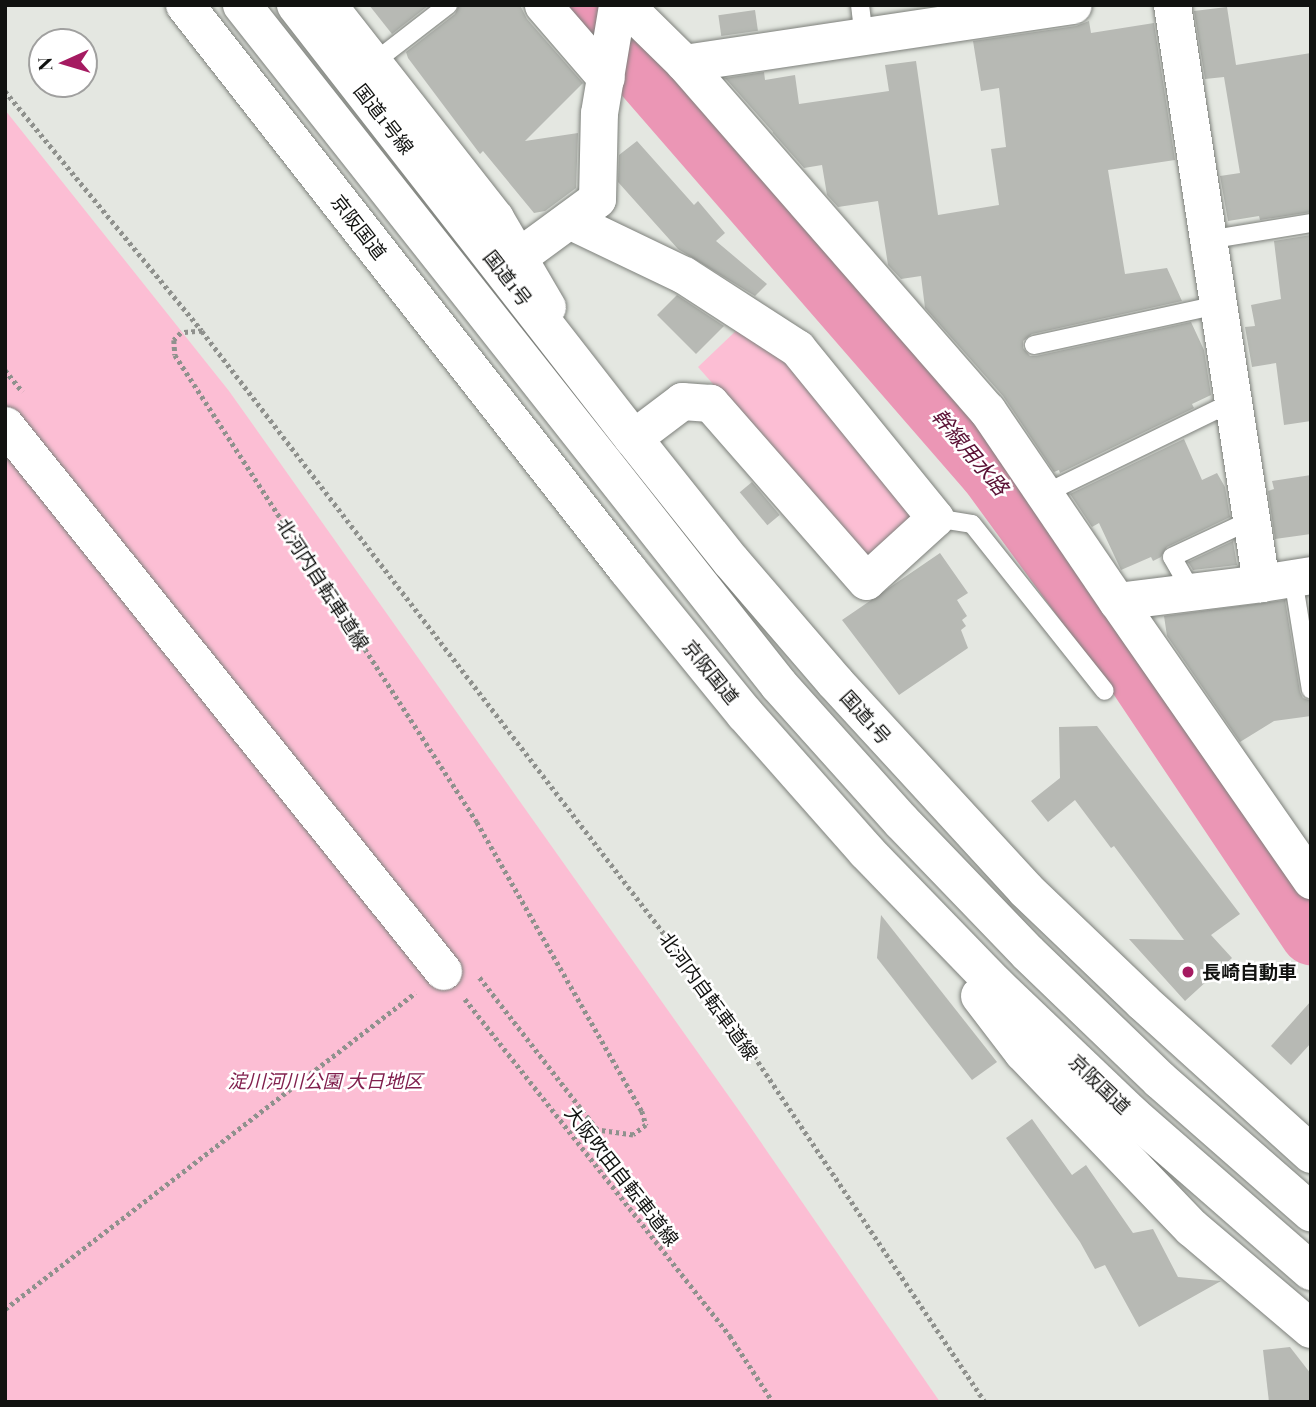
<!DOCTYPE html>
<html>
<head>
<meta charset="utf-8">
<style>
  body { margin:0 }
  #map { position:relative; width:1316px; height:1407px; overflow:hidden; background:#e4e7e1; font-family:"Playfair Display","Noto Sans JP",serif }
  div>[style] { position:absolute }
  .green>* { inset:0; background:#fcbed4 }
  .river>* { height:63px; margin:-31.5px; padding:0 31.5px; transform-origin:31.5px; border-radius:31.5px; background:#eb96b5 }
  .building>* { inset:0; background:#b7b9b4; transform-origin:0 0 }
  .path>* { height:4.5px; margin-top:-2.25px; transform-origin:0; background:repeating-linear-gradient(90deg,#8f918d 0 3.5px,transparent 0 7px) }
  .roads { filter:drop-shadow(0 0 2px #7d807b) drop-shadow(0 0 2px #7d807b) }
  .lane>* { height:18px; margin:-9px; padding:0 9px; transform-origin:9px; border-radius:9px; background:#fff }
  .street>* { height:37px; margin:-18.5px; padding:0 18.5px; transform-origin:18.5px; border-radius:18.5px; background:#fff }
  .highway>* { height:38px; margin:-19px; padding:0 19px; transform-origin:19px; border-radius:19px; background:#fff }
  .dots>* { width:19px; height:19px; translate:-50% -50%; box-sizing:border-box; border:4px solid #fff; border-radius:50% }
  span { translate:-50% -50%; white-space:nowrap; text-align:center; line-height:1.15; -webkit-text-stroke:5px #fff; paint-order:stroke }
  .street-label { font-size:19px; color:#111210 }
  .poi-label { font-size:19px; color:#111210; font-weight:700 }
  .left { translate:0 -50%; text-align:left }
  .park-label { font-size:19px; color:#81204e; font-style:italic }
  .water-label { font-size:21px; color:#5a1034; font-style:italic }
  .frame { position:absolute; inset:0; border:7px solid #111210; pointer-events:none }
  .north { position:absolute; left:28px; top:28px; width:70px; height:70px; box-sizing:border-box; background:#fff; border:2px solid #a0a09f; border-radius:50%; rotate:266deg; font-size:19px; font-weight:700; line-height:28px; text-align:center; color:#111210 }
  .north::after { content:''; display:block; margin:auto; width:24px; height:32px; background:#a51b61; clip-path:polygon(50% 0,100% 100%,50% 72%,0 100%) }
</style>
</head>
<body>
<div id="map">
  <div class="green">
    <i style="clip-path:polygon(5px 110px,229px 391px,740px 1112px,940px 1402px,5px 1402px)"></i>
    <i style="clip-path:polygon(741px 326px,789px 359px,916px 510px,878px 556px,864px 555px,698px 367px)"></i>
  </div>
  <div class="river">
    <i style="left:585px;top:5px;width:617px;rotate:49.01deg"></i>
    <i style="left:990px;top:471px;width:239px;rotate:53.8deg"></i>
    <i style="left:1131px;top:664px;width:324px;rotate:56.2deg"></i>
  </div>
  <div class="building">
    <i style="clip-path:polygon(369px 5px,429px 5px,392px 34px)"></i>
    <i style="clip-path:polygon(459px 5px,520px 5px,527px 19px,583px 83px,525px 141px,578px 133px,576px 188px,545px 211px,534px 213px,483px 151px,480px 154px,408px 58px,406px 52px,455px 14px)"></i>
    <i style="clip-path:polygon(1227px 7px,1236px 65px,1311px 53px,1311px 212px,1260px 220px,1259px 216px,1228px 221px,1220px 176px,1240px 173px,1224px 77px,1205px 79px,1194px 11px)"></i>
    <i style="left:755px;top:10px;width:21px;height:37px;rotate:82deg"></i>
    <i style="clip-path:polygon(1089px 21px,1091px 33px,1154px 23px,1175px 160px,1108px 170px,1125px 274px,1167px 268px,1182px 301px,1032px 334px,1023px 341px,1023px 348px,1030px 356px,1036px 356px,1191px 322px,1204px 350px,1211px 395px,1192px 404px,1194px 408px,1060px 473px,1059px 470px,1054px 472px,1003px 396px,925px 308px,921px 276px,901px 279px,888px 265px,878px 201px,838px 207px,827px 195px,822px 165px,804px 168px,773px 133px,771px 121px,773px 132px,725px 78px,764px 72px,765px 80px,795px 75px,799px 104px,889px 91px,885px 65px,916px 61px,938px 215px,999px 205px,991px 149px,1006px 147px,999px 88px,981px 91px,973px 41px,1076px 26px)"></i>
    <i style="clip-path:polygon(637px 141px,694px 205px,698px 201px,725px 233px,716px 241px,767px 284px,755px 296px,678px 249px,618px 182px,619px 155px)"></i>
    <i style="clip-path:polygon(1311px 235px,1311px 421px,1284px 425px,1276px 363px,1252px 367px,1245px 327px,1255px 326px,1251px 305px,1281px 299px,1274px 241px)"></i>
    <i style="clip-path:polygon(677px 295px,724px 326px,696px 354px,657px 315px)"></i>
    <i style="clip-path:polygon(1184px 439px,1202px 480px,1217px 473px,1225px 487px,1230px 517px,1167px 547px,1161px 557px,1153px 561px,1151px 557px,1121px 570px,1099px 523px,1092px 527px,1070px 494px)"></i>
    <i style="clip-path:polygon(1311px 475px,1311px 534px,1275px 539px,1268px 491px,1274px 489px,1272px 481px)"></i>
    <i style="left:752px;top:482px;width:43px;height:16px;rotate:50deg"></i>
    <i style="clip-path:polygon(1233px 541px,1237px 565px,1193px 570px,1188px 562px)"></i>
    <i style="clip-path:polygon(940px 553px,968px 593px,957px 600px,967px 616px,962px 620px,966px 626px,961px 630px,968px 648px,899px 695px,842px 620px)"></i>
    <i style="clip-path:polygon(1285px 600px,1300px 692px,1303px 698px,1311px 701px,1311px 716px,1274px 721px,1240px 742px,1167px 636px,1164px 616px)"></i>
    <i style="clip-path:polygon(1097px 726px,1240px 914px,1211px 935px,1232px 958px,1185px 1001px,1129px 939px,1184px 940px,1114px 846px,1111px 848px,1075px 800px,1048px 822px,1031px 801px,1060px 778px,1059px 727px)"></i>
    <i style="clip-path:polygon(881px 915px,997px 1062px,972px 1080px,877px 958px)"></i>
    <i style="clip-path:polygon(1311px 1001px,1311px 1043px,1291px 1065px,1271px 1046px)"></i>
    <i style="clip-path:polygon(1032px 1119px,1072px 1175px,1086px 1165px,1133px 1233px,1153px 1229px,1178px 1277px,1221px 1281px,1139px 1327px,1105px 1265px,1095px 1269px,1080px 1242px,1006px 1138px)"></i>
    <i style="clip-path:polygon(1290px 1347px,1311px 1374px,1311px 1402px,1269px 1402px,1263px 1350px)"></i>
  </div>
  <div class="path">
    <i style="left:5px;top:91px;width:310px;rotate:50.6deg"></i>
    <i style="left:202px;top:331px;width:869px;rotate:52.52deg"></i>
    <i style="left:731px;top:1021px;width:458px;rotate:56.3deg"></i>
    <i style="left:202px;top:331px;width:21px;rotate:175deg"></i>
    <i style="left:181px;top:333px;width:10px;rotate:135deg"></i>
    <i style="left:174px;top:340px;width:15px;rotate:86deg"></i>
    <i style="left:175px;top:355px;width:556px;rotate:57.11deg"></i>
    <i style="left:477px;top:822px;width:333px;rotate:60.3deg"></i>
    <i style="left:642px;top:1111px;width:15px;rotate:74deg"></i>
    <i style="left:646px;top:1125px;width:16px;rotate:142deg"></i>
    <i style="left:633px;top:1135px;width:36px;rotate:-172deg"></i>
    <i style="left:597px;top:1130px;width:195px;rotate:-127.7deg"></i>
    <i style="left:5px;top:370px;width:28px;rotate:51deg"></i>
    <i style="left:465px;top:999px;width:429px;rotate:51.8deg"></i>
    <i style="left:730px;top:1336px;width:79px;rotate:56.9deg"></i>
    <i style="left:5px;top:1309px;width:518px;rotate:-37.62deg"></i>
  </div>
  <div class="roads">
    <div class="lane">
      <i style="left:860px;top:5px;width:31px;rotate:83deg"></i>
      <i style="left:373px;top:63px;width:95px;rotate:-37.7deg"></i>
      <i style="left:1208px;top:240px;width:104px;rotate:-9.4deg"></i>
      <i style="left:1034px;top:345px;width:188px;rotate:-12.3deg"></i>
      <i style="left:1044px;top:494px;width:210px;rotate:-26deg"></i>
      <i style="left:935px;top:518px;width:37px;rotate:9deg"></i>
      <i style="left:972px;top:524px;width:213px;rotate:51.5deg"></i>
      <i style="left:1293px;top:578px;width:113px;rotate:80.9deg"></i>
      <i style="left:1192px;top:592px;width:40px;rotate:-119.7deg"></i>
      <i style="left:1172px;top:557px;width:87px;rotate:-25.1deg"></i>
    </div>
    <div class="street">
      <i style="left:328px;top:5px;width:271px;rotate:51.9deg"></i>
      <i style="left:495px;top:218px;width:103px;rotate:59.7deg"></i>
      <i style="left:543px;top:5px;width:96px;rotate:49.2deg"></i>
      <i style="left:625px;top:5px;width:83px;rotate:44.5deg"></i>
      <i style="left:684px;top:63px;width:461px;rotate:48.9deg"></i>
      <i style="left:987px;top:410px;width:231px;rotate:55.8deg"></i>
      <i style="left:1117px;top:601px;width:145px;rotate:-7.1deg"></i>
      <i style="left:1172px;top:5px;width:585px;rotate:81.25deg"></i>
      <i style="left:1261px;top:583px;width:51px;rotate:-9.1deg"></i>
      <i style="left:684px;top:63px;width:393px;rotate:-8.5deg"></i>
      <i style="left:569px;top:220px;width:127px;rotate:25.6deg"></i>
      <i style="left:684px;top:275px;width:135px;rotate:32.9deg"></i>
      <i style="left:797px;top:348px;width:219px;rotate:50.9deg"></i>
      <i style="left:935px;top:518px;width:93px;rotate:137.6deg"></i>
      <i style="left:866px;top:581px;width:237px;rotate:-131.2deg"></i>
      <i style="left:710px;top:403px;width:28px;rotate:-176deg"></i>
      <i style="left:682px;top:401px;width:61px;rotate:142.9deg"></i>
      <i style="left:518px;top:257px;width:98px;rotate:-36.3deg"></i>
      <i style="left:597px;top:199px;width:86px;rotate:-88.7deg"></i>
      <i style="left:599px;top:113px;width:109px;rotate:-80.5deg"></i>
      <i style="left:5px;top:425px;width:700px;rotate:51.26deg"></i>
      <i style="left:1117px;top:601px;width:340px;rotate:55.2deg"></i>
    </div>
    <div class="highway">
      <i style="left:185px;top:5px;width:717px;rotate:51.91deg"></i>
      <i style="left:627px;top:569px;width:187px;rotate:50.9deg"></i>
      <i style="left:745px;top:714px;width:183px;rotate:48.5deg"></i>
      <i style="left:866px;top:851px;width:187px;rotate:45.9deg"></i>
      <i style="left:996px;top:985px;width:187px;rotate:43.7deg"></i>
      <i style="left:1131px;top:1114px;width:239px;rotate:41.1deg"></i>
      <i style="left:242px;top:5px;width:866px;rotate:51.7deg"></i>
      <i style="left:779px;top:685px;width:183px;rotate:48.1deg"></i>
      <i style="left:901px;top:821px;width:183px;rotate:46.1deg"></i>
      <i style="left:1028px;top:953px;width:183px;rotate:43.9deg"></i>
      <i style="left:1160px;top:1080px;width:201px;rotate:41.2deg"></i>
      <i style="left:296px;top:5px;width:549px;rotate:52.11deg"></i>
      <i style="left:633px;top:438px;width:157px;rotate:51.5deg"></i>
      <i style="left:731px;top:561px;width:160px;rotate:49.3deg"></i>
      <i style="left:835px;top:682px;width:282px;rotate:47.4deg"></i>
      <i style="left:1026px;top:890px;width:162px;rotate:43.7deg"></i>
      <i style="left:1143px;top:1002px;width:227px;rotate:42.1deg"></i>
      <i style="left:980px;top:996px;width:71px;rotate:52.5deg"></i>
      <i style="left:1023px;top:1052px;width:244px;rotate:46.2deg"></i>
      <i style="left:1192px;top:1228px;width:156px;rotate:40.3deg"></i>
    </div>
  </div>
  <div class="dots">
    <i style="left:1188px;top:972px;background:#a51b61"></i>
  </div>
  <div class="street-label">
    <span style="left:384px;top:119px;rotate:52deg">国道1号線</span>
    <span style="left:359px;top:227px;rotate:52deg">京阪国道</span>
    <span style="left:508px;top:278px;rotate:52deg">国道1号</span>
    <span style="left:323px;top:584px;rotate:57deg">北河内自転車道線</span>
    <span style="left:711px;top:672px;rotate:51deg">京阪国道</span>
    <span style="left:866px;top:717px;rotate:48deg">国道1号</span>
    <span style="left:709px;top:996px;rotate:54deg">北河内自転車道線</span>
    <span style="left:1100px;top:1084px;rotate:44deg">京阪国道</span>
    <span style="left:622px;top:1176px;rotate:52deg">大阪吹田自転車道線</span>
  </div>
  <div class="poi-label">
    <span class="left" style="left:1202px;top:972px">長崎自動車</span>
  </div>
  <div class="park-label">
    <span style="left:325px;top:1081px">淀川河川公園 大日地区</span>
  </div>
  <div class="water-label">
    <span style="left:971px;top:451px;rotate:50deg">幹線用水路</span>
  </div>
  <div class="frame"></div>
  <div class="north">N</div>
</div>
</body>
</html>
